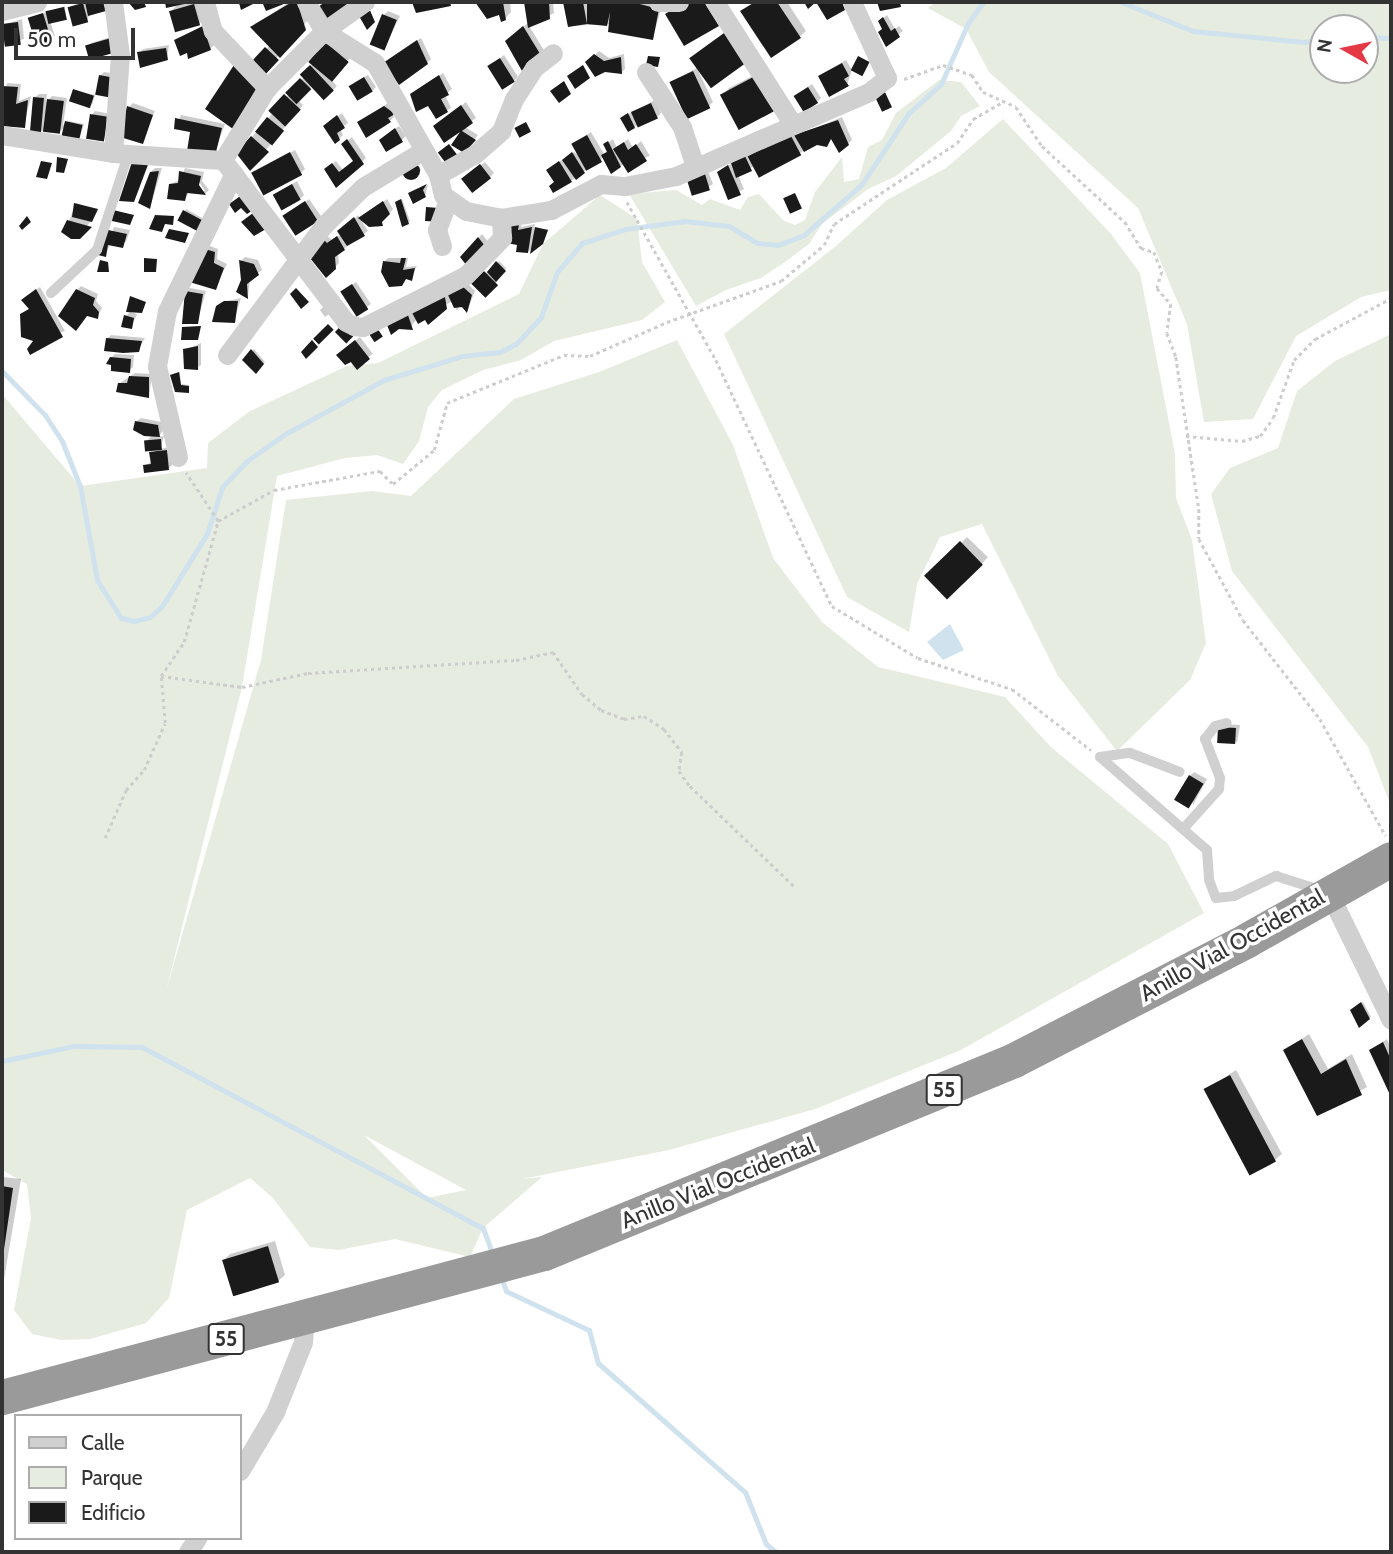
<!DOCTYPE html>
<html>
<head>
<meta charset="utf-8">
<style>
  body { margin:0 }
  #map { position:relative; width:1393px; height:1554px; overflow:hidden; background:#fff; font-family:Cabin,sans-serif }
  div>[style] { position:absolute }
  .green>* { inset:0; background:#e6ecdf }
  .water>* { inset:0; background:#cfe2ee }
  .shadow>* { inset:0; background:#0003; transform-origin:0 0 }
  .stream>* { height:5px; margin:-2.5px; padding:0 2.5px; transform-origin:2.5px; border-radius:2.5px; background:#cfe2ee }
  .building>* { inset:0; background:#1a1a1a; transform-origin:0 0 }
  .round { border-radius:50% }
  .path>* { height:2.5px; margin-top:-1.25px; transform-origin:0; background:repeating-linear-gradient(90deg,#cdcdcd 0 3.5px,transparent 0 7px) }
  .lane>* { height:10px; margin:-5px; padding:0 5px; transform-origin:5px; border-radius:5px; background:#d0d0d0 }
  .street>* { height:19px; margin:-9.5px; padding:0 9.5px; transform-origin:9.5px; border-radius:9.5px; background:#d0d0d0 }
  .highway>* { height:35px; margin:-17.5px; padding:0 17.5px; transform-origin:17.5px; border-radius:17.5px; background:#9a9a9a }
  span { translate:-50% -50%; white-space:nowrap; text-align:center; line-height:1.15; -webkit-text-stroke:7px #fff; paint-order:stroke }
  .shield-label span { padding:2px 5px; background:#fff; border:2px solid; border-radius:5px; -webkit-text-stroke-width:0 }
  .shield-label { font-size:21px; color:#333; font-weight:700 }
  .street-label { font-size:23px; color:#333 }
  .frame { position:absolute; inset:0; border:4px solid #333; pointer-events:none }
  .legend { position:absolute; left:14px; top:1414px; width:228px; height:126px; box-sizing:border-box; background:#fff; border:2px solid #adadad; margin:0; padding:9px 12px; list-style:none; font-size:21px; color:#333 }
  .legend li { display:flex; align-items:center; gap:14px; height:35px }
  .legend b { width:35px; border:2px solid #adadad }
  .north { position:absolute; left:1309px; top:14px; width:70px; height:70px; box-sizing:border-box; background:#fff; border:2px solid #adadad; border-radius:50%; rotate:279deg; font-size:19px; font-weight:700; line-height:28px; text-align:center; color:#333 }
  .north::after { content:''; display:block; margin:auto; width:24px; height:32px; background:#e63946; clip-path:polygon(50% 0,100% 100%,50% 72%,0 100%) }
  .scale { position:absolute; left:14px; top:28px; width:121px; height:32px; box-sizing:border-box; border:4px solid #333; border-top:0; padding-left:9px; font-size:21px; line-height:24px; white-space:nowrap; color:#333; -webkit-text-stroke:5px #fff; paint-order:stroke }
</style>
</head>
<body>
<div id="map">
  <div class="green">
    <i style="clip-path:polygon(evenodd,936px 2px,1391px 2px,1391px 290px,1361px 297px,1296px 336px,1253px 419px,1204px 422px,1187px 324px,1138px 208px,989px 72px,966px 29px,928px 8px,936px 2px,1365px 28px,1365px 70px,1323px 70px,1323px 28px,1365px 28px)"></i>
    <i style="clip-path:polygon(939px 80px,961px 82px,980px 106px,961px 116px,951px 131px,896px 176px,868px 189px,822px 224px,809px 244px,785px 262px,761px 278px,726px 290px,696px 306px,629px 194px,676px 190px,702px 205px,710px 199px,740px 210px,748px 197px,759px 194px,784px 221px,795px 225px,805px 220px,815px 192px,842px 157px,844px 182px,859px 179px,868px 147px,882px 140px,896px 113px)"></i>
    <i style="clip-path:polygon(1003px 119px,1111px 234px,1140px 273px,1175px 454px,1176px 498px,1192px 540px,1206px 643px,1190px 680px,1117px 751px,1058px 676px,982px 524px,940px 537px,917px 584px,909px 632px,847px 597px,724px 334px,836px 246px,887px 200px,946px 168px)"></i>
    <i style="clip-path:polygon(evenodd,600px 195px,637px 219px,642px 262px,665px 302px,642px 320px,554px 341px,521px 360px,483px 370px,442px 390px,428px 407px,419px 441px,403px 464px,377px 455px,345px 458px,277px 476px,242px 687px,166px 991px,261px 660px,286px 500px,372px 491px,411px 496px,514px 399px,599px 372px,677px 340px,733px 445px,773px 558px,822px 622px,878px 667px,1005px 697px,1051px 747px,1168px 844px,1204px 913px,961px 1050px,815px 1109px,669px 1150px,522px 1179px,542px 1177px,483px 1228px,470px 1257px,395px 1239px,339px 1250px,310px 1247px,273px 1198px,250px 1178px,187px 1210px,169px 1298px,146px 1323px,90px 1339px,61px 1340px,32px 1334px,14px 1310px,31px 1218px,27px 1184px,2px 1170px,2px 394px,80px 486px,207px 468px,208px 443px,250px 411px,347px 366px,378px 363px,519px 294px,543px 244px,600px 195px,364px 1135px,466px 1190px,427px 1198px,364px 1135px)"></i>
    <i style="clip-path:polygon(1391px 334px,1391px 806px,1368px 747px,1232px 571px,1211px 494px,1230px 468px,1278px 448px,1297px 391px,1335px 361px)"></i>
  </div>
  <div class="water">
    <i style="clip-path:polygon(950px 624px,964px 650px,943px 660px,927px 642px)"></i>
  </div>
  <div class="shadow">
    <i style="clip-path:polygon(81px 2px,108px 2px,90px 13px,87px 21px,70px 7px)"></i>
    <i style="clip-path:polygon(167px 2px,198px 2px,203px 20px,199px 24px,171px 11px,179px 3px,167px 6px)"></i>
    <i style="clip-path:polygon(289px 2px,305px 2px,311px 16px,265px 72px,254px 62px,270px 45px,253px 27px)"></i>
    <i style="clip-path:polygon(477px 2px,510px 2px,511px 12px,505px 19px,500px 13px,488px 17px)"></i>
    <i style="clip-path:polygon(526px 2px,553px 2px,554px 13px,529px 26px,545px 52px,541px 55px,511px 37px,529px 22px)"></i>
    <i style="clip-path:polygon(565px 2px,651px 2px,662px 5px,653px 38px,611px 24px,570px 26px)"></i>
    <i style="clip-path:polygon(754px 2px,787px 2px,806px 31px,799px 37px,743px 12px)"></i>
    <i style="clip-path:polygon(65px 6px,66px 18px,50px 21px,55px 36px,51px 40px,30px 18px)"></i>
    <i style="clip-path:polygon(388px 11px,400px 16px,383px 51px,384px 15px)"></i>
    <i style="clip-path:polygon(887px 15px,895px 29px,899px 26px,903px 31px,886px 44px,880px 21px)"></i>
    <i style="clip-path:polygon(22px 19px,24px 39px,2px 45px,2px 56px,3px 25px)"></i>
    <i style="clip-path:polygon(206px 24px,214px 45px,210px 49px,188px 51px,176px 40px)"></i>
    <i style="clip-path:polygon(114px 36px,118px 47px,87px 47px,91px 43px)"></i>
    <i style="clip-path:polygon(421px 38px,431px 59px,427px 63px,389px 59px)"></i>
    <i style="clip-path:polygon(326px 43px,351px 57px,331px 80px,337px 86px,324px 99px,312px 86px,298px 100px,303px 105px,250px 169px,238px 153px,304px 77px)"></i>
    <i style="clip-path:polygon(169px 45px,167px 59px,139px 53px,143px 49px)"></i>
    <i style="clip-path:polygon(599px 51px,609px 58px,624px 54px,625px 69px,621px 73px,587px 63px)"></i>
    <i style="clip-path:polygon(504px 55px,518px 77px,505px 88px,494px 64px)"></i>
    <i style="clip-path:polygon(846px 60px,852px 70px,847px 85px,824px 73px)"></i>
    <i style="clip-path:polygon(697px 68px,713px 102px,709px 106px,671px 82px)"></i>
    <i style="clip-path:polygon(764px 70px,781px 102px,723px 95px,729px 88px)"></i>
    <i style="clip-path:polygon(104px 72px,117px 74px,113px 92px,100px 76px)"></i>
    <i style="clip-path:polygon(443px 73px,452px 89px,445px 95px,451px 108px,436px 117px,416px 91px)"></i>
    <i style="clip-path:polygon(368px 75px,376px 87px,372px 91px,354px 83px)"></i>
    <i style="clip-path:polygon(7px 83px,21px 84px,19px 101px,31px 96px,24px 126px,2px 124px)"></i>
    <i style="clip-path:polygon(812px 84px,821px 98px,817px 102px,795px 96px)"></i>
    <i style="clip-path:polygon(74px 90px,95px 95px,92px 105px)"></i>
    <i style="clip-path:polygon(39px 94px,47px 94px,46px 102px,52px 96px,67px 98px,63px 125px,68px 121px,84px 124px,80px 137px,66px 126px,59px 132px,41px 131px,35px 97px)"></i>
    <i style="clip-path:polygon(655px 100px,661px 113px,657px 117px,634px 127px,623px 117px)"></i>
    <i style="clip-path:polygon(466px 102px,476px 118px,444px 140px,435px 126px)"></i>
    <i style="clip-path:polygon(133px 103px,155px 111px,142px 142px,129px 107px)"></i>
    <i style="clip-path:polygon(388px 103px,394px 117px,390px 121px,359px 122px)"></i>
    <i style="clip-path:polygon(95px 111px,111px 114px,103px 140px,92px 115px)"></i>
    <i style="clip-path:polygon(342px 113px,348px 123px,340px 129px,343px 135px,339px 139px,329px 123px)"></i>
    <i style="clip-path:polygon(181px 115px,225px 124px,214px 154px,192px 130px,176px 127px)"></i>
    <i style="clip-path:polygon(842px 117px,852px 140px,848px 144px,832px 137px,826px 145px,816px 143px,800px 153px,754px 166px,738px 175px,744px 189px,729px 197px,719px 172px,723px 168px,794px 131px,796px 136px)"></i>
    <i style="clip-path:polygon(399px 126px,406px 136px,402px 140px,385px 136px)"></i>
    <i style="clip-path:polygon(465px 127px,478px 135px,464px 151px,454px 144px)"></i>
    <i style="clip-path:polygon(591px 132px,604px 154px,608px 150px,605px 145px,613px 139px,617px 148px,628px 139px,633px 148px,641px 141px,650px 156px,620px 166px,604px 157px,571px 181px,555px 181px,553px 166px,574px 152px,581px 158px,573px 144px)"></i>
    <i style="clip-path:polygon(352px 137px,366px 158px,337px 185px,326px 170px,336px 161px,343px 170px,355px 161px,343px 144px)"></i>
    <i style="clip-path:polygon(295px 150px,305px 169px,301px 173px,259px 172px)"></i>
    <i style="clip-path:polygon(415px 160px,421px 170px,415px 180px,412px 175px,408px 178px,402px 169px)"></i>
    <i style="clip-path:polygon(485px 162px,494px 173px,490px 177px,468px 175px)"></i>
    <i style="clip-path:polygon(155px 168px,162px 168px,150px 207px,151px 172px)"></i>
    <i style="clip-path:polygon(evenodd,185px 168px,204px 172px,202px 181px,209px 190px,205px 194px,189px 192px,185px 199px,171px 184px,180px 180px,185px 168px,196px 177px,205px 191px,201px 191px,196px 177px)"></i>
    <i style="clip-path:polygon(708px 171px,713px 184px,695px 195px,690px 182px)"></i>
    <i style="clip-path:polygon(297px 181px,304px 195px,300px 199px,279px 192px)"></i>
    <i style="clip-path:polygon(428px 185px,425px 196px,412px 192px)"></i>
    <i style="clip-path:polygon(309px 199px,321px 216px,317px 220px,289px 213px)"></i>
    <i style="clip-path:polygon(387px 199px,393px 209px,378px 227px,361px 218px)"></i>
    <i style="clip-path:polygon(402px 199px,410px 221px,408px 223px,398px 201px)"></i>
    <i style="clip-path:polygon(76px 203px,98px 211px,79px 237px,69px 221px)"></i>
    <i style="clip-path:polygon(186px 209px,204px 219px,199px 227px,180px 220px)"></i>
    <i style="clip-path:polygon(358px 215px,368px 231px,338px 253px,339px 263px,327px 275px,309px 253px,327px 236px,332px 240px,341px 234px)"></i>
    <i style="clip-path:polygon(522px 222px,521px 227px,535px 224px,534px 230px,548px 229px,544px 240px,527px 252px,511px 225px)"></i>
    <i style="clip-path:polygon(114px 227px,130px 230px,126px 242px,110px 244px,105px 255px)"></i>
    <i style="clip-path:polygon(482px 234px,490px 244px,462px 257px)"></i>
    <i style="clip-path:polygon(210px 246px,218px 249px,217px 259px,227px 264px,215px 288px,206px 250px)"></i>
    <i style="clip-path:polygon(245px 257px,258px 260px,262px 270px,250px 279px,248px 296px,241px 261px)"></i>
    <i style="clip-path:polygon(388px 258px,408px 258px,406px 267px,417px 266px,411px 276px,390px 285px,384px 262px)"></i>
    <i style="clip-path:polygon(499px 261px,506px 268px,486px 297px,474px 284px)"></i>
    <i style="clip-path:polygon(356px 282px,371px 304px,367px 307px,346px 289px)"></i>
    <i style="clip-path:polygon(466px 282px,475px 291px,467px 311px,459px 306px,457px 311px,453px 301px,417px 319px,408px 330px,387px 321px,449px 293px,449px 297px)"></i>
    <i style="clip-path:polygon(81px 286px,98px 294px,96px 301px,102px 308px,97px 317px,77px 290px)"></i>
    <i style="clip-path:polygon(40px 287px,65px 331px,36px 340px,21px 315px,30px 308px,27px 296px)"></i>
    <i style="clip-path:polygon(190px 288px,206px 291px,197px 323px,186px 292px)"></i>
    <i style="clip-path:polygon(241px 298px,234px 321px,218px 306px,222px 302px)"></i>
    <i style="clip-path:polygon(327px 304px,333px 311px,325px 317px,320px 310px)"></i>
    <i style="clip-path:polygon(130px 312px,137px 314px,131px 328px,126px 316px)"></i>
    <i style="clip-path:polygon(111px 335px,145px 338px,138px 350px,107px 339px)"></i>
    <i style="left:360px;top:337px;width:21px;height:23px;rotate:53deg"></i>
    <i style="clip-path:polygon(201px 343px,201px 365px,197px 368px,185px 350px)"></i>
    <i style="clip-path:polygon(254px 349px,265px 362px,256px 372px,245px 360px)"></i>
    <i style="clip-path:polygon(115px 354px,134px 355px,133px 367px,129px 371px,111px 358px)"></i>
    <i style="clip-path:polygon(180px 372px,181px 384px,189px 385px,189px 391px,176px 390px,173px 374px)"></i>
    <i style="clip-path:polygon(135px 373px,152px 374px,149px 397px,120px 383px)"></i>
    <i style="clip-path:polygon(141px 418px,161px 422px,163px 431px,157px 437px,164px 436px,160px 449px,170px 447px,172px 465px,168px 469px,145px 466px,152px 461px,156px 448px,146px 442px,152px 435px,137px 421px)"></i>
    <i style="left:967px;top:537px;width:29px;height:57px;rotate:44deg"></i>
    <i style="clip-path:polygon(1223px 724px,1240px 725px,1237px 743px)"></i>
    <i style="clip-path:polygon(1194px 772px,1207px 779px,1193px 805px,1190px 776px)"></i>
    <i style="clip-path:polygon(1363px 1002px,1371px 1017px,1359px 1025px,1352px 1010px)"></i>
    <i style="clip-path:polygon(1309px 1034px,1328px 1069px,1352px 1054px,1367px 1087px,1318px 1114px,1285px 1050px)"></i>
    <i style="clip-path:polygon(1387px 1039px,1391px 1048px,1391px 1092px,1371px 1050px)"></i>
    <i style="clip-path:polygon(1236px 1070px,1282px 1154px,1275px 1160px,1206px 1090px)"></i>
    <i style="clip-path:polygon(2px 1177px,21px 1179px,2px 1291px)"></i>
    <i style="clip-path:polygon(275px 1241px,285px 1275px,278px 1281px,224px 1260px,230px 1254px)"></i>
  </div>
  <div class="stream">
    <i style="left:1121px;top:2px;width:78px;rotate:21.9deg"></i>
    <i style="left:1193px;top:31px;width:112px;rotate:5.7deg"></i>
    <i style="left:1304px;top:42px;width:19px;rotate:-9deg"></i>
    <i style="left:1365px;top:37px;width:26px;rotate:2deg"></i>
    <i style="left:2px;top:371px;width:62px;rotate:45.7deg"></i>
    <i style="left:45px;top:415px;width:31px;rotate:57deg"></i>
    <i style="left:62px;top:441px;width:48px;rotate:68.2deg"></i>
    <i style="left:80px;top:486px;width:96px;rotate:79.7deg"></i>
    <i style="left:97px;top:580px;width:45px;rotate:57.7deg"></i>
    <i style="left:121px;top:618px;width:13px;rotate:13deg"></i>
    <i style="left:134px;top:621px;width:16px;rotate:-14deg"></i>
    <i style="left:150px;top:617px;width:16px;rotate:-43deg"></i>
    <i style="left:162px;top:606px;width:85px;rotate:-58deg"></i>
    <i style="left:207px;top:534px;width:49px;rotate:-72.3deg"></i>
    <i style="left:222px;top:487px;width:36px;rotate:-46deg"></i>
    <i style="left:247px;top:461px;width:47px;rotate:-35.4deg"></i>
    <i style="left:285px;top:434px;width:113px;rotate:-28.6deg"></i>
    <i style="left:384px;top:380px;width:82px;rotate:-17.1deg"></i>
    <i style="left:462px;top:356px;width:38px;rotate:-6deg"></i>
    <i style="left:500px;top:352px;width:18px;rotate:-27deg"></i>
    <i style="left:516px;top:344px;width:37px;rotate:-47deg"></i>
    <i style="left:541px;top:317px;width:48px;rotate:-70.4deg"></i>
    <i style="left:557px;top:272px;width:38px;rotate:-49deg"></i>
    <i style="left:582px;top:243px;width:45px;rotate:-18deg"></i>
    <i style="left:625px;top:229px;width:61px;rotate:-7.6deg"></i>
    <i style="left:685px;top:221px;width:44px;rotate:6.5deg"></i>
    <i style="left:729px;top:226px;width:33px;rotate:31deg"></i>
    <i style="left:757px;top:243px;width:21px;rotate:5deg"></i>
    <i style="left:778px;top:245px;width:28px;rotate:-21deg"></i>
    <i style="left:804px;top:235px;width:77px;rotate:-41.3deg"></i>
    <i style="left:862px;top:184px;width:84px;rotate:-56.7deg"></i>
    <i style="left:908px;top:114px;width:45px;rotate:-42.3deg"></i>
    <i style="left:941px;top:84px;width:67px;rotate:-66.1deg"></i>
    <i style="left:968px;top:23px;width:26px;rotate:-54deg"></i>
    <i style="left:2px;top:1061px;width:74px;rotate:-11.8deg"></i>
    <i style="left:74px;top:1046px;width:68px;rotate:0.8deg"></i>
    <i style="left:142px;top:1047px;width:386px;rotate:28deg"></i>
    <i style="left:483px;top:1228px;width:29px;rotate:70deg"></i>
    <i style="left:501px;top:1277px;width:15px;rotate:70deg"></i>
    <i style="left:506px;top:1291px;width:92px;rotate:25.2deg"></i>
    <i style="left:589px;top:1330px;width:34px;rotate:75deg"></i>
    <i style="left:598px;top:1363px;width:196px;rotate:41.3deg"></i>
    <i style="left:745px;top:1492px;width:56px;rotate:68deg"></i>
    <i style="left:766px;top:1544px;width:13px;rotate:39deg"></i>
  </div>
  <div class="building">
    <i style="clip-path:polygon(85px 2px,103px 2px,106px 11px,88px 16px)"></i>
    <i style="clip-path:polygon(128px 2px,144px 2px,146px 7px,135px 10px)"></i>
    <i style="clip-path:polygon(165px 2px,189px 2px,189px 3px,166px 8px)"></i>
    <i style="clip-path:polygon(257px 2px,241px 10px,239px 3px,242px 2px)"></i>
    <i style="clip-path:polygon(268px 2px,289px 2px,266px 11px,263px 4px)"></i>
    <i style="clip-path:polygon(292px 2px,297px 2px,306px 30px,280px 58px,250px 27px)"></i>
    <i style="clip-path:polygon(325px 2px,346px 2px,348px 5px,330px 24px,318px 7px)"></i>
    <i style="clip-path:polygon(412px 2px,450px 2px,451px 6px,416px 13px)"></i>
    <i style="clip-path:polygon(475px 2px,503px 2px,506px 20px,501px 22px,499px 15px,487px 19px)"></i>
    <i style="clip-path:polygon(524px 2px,549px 2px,550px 19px,528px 28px)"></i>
    <i style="clip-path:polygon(563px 2px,583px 2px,587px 24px,568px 27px)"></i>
    <i style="clip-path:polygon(587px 2px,632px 2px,659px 9px,653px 40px,608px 32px,610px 12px,607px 26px,587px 24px)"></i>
    <i style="clip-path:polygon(686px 2px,704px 2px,719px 26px,684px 46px,665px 14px)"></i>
    <i style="clip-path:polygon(755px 2px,777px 2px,801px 38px,771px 58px,740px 11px)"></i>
    <i style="clip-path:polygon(804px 2px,842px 2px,845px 10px,827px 20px,816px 2px,808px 9px)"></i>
    <i style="clip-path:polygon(877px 2px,900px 2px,901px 7px,880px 11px)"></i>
    <i style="left:83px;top:3px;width:20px;height:16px;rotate:75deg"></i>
    <i style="left:194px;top:4px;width:22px;height:26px;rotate:74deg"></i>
    <i style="left:64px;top:7px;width:13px;height:19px;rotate:77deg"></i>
    <i style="clip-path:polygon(369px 8px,375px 22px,367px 30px,359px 16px)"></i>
    <i style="left:43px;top:13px;width:30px;height:16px;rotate:73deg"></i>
    <i style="left:382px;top:14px;width:16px;height:33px;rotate:22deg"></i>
    <i style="clip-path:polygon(883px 17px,891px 31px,895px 28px,900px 37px,886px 47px,878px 32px,882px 29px,878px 21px)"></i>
    <i style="left:18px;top:22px;width:23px;height:16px;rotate:83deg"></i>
    <i style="clip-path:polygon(203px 26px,211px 50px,188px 59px,187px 53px,180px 56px,174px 40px)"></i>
    <i style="clip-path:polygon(523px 26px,542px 57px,522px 71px,505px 41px)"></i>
    <i style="left:724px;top:33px;width:37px;height:43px;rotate:54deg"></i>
    <i style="left:111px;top:38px;width:15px;height:27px;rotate:74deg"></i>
    <i style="clip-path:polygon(417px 40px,428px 64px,399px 85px,383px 63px)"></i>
    <i style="left:325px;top:42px;width:31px;height:26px;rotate:40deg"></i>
    <i style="left:265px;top:47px;width:19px;height:20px;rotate:43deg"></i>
    <i style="clip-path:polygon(166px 48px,168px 60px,140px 68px,137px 52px)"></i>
    <i style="clip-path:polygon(594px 54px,604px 61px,621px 57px,622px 74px,605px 72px,595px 77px,585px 62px)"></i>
    <i style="clip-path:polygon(648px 56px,660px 57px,658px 67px,646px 65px)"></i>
    <i style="left:858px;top:56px;width:13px;height:16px;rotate:27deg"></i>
    <i style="left:500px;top:58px;width:28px;height:15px;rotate:58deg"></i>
    <i style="clip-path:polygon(842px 63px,849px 76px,844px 79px,849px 86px,829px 97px,818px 76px)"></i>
    <i style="clip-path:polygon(234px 65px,259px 85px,233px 129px,205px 109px)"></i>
    <i style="left:310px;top:65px;width:35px;height:14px;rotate:47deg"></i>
    <i style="clip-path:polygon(583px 65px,590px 78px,575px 89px,567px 76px)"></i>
    <i style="left:693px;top:71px;width:41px;height:26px;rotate:65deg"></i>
    <i style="left:99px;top:75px;width:15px;height:20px;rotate:11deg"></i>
    <i style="clip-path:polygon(439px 75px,449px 95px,441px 99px,448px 112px,436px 119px,428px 106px,416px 112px,410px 94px)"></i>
    <i style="left:757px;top:75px;width:40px;height:42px;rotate:62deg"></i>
    <i style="left:364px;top:77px;width:17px;height:18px;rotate:59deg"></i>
    <i style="left:300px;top:78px;width:16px;height:21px;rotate:45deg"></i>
    <i style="clip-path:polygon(564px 81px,571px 94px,559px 103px,550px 91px)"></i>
    <i style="clip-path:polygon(2px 86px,18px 87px,16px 104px,28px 100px,25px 128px,2px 126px)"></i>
    <i style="left:808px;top:87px;width:19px;height:17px;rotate:58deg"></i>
    <i style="left:73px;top:89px;width:22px;height:13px;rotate:18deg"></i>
    <i style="left:884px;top:90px;width:19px;height:11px;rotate:65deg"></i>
    <i style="left:284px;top:94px;width:23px;height:23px;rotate:43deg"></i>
    <i style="left:33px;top:97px;width:11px;height:36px;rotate:5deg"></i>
    <i style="left:47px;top:99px;width:17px;height:33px;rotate:7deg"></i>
    <i style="left:651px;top:103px;width:17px;height:22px;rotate:66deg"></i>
    <i style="clip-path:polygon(461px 105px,473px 123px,462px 131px,476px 140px,464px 153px,451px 145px,460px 132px,444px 143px,433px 126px)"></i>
    <i style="clip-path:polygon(127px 106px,153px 115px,143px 144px,120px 137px)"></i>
    <i style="clip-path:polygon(384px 106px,395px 114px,388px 118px,391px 122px,366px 138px,357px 122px)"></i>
    <i style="clip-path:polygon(628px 113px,635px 128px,628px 132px,620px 118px)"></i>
    <i style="left:90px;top:114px;width:18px;height:25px;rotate:9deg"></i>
    <i style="clip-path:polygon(337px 115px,345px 128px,337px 133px,340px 140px,335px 144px,323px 126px)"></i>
    <i style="left:267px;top:117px;width:22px;height:19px;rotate:39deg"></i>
    <i style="clip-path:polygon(175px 118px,222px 128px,215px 156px,187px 151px,190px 132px,174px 129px)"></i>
    <i style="clip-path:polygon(838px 120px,849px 145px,839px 153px,831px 139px,827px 147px,817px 145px,804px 152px,794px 135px)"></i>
    <i style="left:65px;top:121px;width:18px;height:15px;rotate:13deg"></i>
    <i style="left:526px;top:122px;width:11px;height:13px;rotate:63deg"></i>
    <i style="clip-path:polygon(395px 128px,403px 142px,386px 152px,379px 140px)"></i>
    <i style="left:790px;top:134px;width:24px;height:48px;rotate:62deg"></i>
    <i style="left:587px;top:135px;width:31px;height:18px;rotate:61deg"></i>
    <i style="clip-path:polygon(251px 136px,269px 152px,250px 171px,236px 153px)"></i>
    <i style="clip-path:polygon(347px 139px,364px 164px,336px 188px,324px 169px,332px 163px,339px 172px,353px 161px,341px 144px)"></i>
    <i style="clip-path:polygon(608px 141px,621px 167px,611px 174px,601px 155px,607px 152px,603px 144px)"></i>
    <i style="clip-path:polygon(624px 142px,628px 150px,636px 144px,647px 161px,628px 173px,613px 149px)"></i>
    <i style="left:449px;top:144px;width:15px;height:14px;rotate:53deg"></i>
    <i style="left:290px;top:152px;width:26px;height:44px;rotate:62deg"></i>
    <i style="clip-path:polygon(572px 152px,585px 173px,576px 180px,562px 160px)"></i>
    <i style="clip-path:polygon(745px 156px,752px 171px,736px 178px,731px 163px)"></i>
    <i style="clip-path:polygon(57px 157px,68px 159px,64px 173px,56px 172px)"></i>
    <i style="clip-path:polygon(41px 161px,52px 163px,47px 179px,36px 177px)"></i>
    <i style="clip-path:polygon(559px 161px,572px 182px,553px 193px,549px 186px,554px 182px,546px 170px)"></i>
    <i style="clip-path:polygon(132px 162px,149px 162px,134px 202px,119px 201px)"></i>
    <i class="round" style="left:402px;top:162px;width:18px;height:18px"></i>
    <i style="left:480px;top:164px;width:18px;height:24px;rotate:52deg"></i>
    <i style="clip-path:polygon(728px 165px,741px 195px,728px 200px,717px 172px)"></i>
    <i style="clip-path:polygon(159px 171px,150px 209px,138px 203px,150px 172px)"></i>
    <i style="clip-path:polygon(179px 171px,201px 176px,199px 185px,206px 195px,187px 193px,185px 201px,167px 199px,169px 184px,178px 183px)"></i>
    <i style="left:705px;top:174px;width:17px;height:19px;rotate:73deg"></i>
    <i style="left:292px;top:184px;width:18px;height:22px;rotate:61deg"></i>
    <i style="clip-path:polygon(427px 184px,423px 190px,426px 197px,413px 204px,408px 193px)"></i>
    <i style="clip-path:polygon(246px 192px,258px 207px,247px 214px,241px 208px,235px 213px,229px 204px)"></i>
    <i style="left:795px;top:193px;width:17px;height:13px;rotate:66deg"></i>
    <i style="clip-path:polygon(401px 199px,409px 224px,402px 227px,395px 202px)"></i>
    <i style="left:305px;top:201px;width:24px;height:27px;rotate:57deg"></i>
    <i style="clip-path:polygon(383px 201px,390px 214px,382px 222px,383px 226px,369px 227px,358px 218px)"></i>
    <i style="clip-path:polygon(74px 203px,98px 209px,92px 222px,72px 217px)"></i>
    <i style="left:426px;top:207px;width:13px;height:14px;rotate:4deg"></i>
    <i style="clip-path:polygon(113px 210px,134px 215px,130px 225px,112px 221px)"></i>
    <i style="left:183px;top:210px;width:24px;height:12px;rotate:28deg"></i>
    <i style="clip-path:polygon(253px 213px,266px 229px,254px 236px,241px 222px)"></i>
    <i style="clip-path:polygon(155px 215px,174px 216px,173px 225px,165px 224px,162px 232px,149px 229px)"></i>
    <i style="clip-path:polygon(27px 216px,31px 222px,22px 230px,19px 226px)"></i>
    <i style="clip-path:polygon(354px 217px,365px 236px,347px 246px,337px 231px)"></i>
    <i style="clip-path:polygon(67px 220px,92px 227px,80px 239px,71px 239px,61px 232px)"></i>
    <i style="clip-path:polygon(510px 224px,519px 225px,518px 230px,532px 227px,528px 253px,516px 252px,517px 245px,506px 243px)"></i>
    <i style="clip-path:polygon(535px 227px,548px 230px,543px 244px,530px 254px)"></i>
    <i style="clip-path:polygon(169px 229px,189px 233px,185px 243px,165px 238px)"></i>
    <i style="clip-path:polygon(108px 230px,127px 234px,123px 248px,108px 245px,106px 257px,98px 255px)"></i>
    <i style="clip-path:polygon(337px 236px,345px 250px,335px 257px,336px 269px,326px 278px,306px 253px,323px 239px,327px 243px)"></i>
    <i style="clip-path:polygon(478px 237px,488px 250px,467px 266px,460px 257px)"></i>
    <i style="clip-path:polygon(205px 249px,215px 252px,214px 263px,224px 268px,216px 290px,186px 281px)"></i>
    <i style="clip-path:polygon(144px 258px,157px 259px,156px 272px,144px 272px)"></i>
    <i style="clip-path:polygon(401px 258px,406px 258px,403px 270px,415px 268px,412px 281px,406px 279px,402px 286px,389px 287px,381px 272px,383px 261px,400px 263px)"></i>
    <i style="clip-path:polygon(100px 260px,108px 262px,109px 272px,97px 272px)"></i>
    <i style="clip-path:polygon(239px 260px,254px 264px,259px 275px,247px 284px,248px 299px,236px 292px,241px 280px)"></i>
    <i style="clip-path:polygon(496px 261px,506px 271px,496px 282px,487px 272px)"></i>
    <i style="left:484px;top:271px;width:20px;height:18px;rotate:45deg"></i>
    <i style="left:352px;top:284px;width:30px;height:14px;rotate:57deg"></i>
    <i style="clip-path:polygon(462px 286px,472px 295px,467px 313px,462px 307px,454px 308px,448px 295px)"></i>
    <i style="clip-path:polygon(296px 288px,309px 302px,301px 309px,290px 294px)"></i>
    <i style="clip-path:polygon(36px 289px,63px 337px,30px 355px,27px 349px,33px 341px,21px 337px,20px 314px,29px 309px,21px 300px)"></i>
    <i style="clip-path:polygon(76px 289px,95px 298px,93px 305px,99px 312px,98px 319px,87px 316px,76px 331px,58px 316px)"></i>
    <i style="clip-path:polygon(185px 291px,203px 294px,198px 324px,182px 324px)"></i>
    <i style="clip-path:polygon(435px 295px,445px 297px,447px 309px,428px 325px,425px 320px,418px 324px,409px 307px)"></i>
    <i style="clip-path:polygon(130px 296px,146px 302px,142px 313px,126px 312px)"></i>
    <i style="clip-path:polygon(224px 301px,238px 301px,235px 323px,212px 322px,216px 306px)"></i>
    <i style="clip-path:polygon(406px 309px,413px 330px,399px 329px,391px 335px,385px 320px)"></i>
    <i style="clip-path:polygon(124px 315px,134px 318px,132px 329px,121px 327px)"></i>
    <i style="left:328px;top:324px;width:8px;height:21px;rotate:45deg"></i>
    <i style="left:342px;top:325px;width:16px;height:10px;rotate:45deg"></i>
    <i style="left:375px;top:325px;width:14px;height:10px;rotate:56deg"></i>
    <i style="clip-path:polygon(201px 326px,198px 340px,181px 340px,182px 327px)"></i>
    <i style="clip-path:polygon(106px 338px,142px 341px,139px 352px,123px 353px,104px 351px)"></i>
    <i style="clip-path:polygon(312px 340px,318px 347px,306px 359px,301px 352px)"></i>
    <i style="clip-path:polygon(355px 340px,370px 359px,357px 370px,351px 362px,345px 365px,336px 355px)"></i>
    <i style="clip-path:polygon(198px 346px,198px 370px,184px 369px,183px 349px)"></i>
    <i style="clip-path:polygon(251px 349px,264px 364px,256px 374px,242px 360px)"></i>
    <i style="clip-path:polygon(110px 357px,131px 359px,130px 373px,111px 371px,111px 365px,106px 364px)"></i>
    <i style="clip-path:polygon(179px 372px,181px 385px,189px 386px,189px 393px,175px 392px,170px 375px)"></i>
    <i style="clip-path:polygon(129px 376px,149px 377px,149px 398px,116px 392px,118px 383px,127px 383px)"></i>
    <i style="clip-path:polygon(135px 421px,158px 425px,160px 437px,144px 436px,133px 430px)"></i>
    <i style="left:161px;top:439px;width:11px;height:17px;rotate:85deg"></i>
    <i style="clip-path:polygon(167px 450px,169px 470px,144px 473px,143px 465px,151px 464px,149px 452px)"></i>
    <i style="left:960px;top:541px;width:33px;height:50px;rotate:46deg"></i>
    <i style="left:1218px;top:727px;width:18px;height:16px;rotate:3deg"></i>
    <i style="left:1189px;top:775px;width:17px;height:29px;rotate:31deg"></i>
    <i style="clip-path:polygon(1361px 1002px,1370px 1019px,1359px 1028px,1350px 1010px)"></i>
    <i style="clip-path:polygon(1302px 1039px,1321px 1074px,1346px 1059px,1362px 1095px,1317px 1116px,1283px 1050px)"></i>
    <i style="clip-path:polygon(1383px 1042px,1391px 1060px,1391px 1097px,1369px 1050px)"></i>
    <i style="left:1230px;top:1075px;width:98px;height:30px;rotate:62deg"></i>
    <i style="clip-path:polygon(2px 1186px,13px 1188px,3px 1256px,2px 1255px)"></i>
    <i style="left:268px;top:1246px;width:38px;height:48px;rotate:73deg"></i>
  </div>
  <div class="path">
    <i style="left:904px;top:79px;width:41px;rotate:-19.7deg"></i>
    <i style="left:943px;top:65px;width:31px;rotate:19deg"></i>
    <i style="left:972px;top:75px;width:20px;rotate:57deg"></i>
    <i style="left:983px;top:92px;width:36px;rotate:24deg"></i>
    <i style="left:1016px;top:107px;width:47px;rotate:56.3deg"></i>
    <i style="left:1042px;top:146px;width:113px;rotate:42.5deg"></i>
    <i style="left:1125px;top:222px;width:31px;rotate:58deg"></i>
    <i style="left:1141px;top:248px;width:14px;rotate:17deg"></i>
    <i style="left:1154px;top:252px;width:22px;rotate:68deg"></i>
    <i style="left:1162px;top:272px;width:17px;rotate:107deg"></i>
    <i style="left:1157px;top:288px;width:21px;rotate:49deg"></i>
    <i style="left:1171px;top:304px;width:29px;rotate:98deg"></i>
    <i style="left:1167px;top:333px;width:26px;rotate:69deg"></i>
    <i style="left:1176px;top:357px;width:154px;rotate:81.4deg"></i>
    <i style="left:1199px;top:509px;width:30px;rotate:90deg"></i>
    <i style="left:1199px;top:539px;width:92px;rotate:61.5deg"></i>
    <i style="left:1243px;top:620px;width:125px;rotate:52.1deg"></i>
    <i style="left:1320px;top:719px;width:134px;rotate:60.6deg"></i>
    <i style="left:627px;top:202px;width:181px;rotate:60.6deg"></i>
    <i style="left:716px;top:360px;width:272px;rotate:64.8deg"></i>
    <i style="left:832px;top:606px;width:100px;rotate:31.2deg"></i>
    <i style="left:918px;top:658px;width:99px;rotate:18.3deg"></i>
    <i style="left:1012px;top:689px;width:100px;rotate:37.7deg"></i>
    <i style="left:1186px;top:436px;width:56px;rotate:5.1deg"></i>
    <i style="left:1242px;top:441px;width:19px;rotate:-16deg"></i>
    <i style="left:1260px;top:436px;width:22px;rotate:-54deg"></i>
    <i style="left:1273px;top:418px;width:62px;rotate:-70.1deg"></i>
    <i style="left:1294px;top:360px;width:30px;rotate:-45deg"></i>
    <i style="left:1315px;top:339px;width:86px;rotate:-28.3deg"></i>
    <i style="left:218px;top:521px;width:64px;rotate:-29deg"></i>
    <i style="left:274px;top:490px;width:108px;rotate:-10.2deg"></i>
    <i style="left:380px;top:471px;width:18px;rotate:45deg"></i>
    <i style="left:393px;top:484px;width:53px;rotate:-39.7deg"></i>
    <i style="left:434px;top:450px;width:49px;rotate:-74.5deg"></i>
    <i style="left:447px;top:403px;width:126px;rotate:-22.3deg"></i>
    <i style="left:564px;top:355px;width:26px;rotate:2deg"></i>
    <i style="left:590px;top:356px;width:84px;rotate:-23.8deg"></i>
    <i style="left:667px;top:322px;width:121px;rotate:-19.8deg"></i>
    <i style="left:781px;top:281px;width:56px;rotate:-39.9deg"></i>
    <i style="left:824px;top:245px;width:23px;rotate:-65deg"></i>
    <i style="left:834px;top:224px;width:147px;rotate:-33.4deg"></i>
    <i style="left:957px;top:143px;width:29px;rotate:-56deg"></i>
    <i style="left:973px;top:119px;width:34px;rotate:-30deg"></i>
    <i style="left:161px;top:676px;width:82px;rotate:7.7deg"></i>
    <i style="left:242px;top:687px;width:67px;rotate:-12deg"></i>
    <i style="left:308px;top:673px;width:208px;rotate:-3.6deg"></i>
    <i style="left:516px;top:660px;width:38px;rotate:-12deg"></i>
    <i style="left:553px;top:652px;width:51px;rotate:55.4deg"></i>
    <i style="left:582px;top:694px;width:25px;rotate:40deg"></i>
    <i style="left:601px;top:710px;width:25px;rotate:21deg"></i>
    <i style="left:624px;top:719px;width:20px;rotate:-9deg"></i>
    <i style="left:644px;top:716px;width:24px;rotate:33deg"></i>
    <i style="left:664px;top:729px;width:29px;rotate:52deg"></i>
    <i style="left:682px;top:752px;width:19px;rotate:99deg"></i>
    <i style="left:679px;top:771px;width:19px;rotate:54deg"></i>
    <i style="left:690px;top:786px;width:146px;rotate:43.9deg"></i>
    <i style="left:105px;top:838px;width:52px;rotate:-66.4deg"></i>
    <i style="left:126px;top:790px;width:27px;rotate:-48deg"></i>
    <i style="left:144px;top:770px;width:51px;rotate:-65.9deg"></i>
    <i style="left:165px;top:723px;width:47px;rotate:-94.9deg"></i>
    <i style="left:161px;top:676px;width:41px;rotate:-55.9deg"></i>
    <i style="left:184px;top:642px;width:126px;rotate:-74.3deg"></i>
    <i style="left:218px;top:521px;width:58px;rotate:-123.7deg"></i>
  </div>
  <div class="lane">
    <i style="left:51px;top:293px;width:63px;rotate:-43.1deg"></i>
    <i style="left:97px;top:250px;width:100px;rotate:-71.9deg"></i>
    <i style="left:1100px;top:757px;width:142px;rotate:41deg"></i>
    <i style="left:1207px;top:850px;width:30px;rotate:86deg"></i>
    <i style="left:1209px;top:880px;width:19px;rotate:69deg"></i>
    <i style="left:1216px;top:898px;width:18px;rotate:-6deg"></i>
    <i style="left:1234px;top:896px;width:47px;rotate:-25.5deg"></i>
    <i style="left:1276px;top:876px;width:46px;rotate:17.7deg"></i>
    <i style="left:1100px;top:757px;width:30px;rotate:-8deg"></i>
    <i style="left:1130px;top:753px;width:53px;rotate:20.8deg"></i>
    <i style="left:1184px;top:828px;width:52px;rotate:-48.1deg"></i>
    <i style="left:1219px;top:789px;width:11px;rotate:-85deg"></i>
    <i style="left:1220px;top:778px;width:42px;rotate:-111deg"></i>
    <i style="left:1205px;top:739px;width:16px;rotate:-52deg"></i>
    <i style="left:1215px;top:726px;width:12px;rotate:-14deg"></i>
  </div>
  <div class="street">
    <i style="left:113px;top:2px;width:53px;rotate:82.5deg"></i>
    <i style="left:120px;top:55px;width:98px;rotate:94.1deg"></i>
    <i style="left:205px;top:2px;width:30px;rotate:75deg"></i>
    <i style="left:213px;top:31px;width:79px;rotate:46.5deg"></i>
    <i style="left:306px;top:2px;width:34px;rotate:58deg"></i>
    <i style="left:324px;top:31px;width:60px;rotate:32.1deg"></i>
    <i style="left:375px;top:63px;width:129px;rotate:60.6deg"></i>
    <i style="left:438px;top:175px;width:21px;rotate:76deg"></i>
    <i style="left:443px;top:195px;width:28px;rotate:35deg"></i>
    <i style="left:466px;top:211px;width:36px;rotate:11deg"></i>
    <i style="left:501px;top:218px;width:51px;rotate:-9.1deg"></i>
    <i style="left:551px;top:210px;width:56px;rotate:-27.5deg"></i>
    <i style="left:601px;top:184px;width:24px;rotate:5deg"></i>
    <i style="left:625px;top:186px;width:52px;rotate:-11.1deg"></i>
    <i style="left:676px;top:176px;width:210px;rotate:-23.5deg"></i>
    <i style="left:869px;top:92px;width:23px;rotate:-38deg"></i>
    <i style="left:887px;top:78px;width:84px;rotate:-114.7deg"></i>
    <i style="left:658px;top:2px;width:21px"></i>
    <i style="left:715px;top:2px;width:143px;rotate:57.5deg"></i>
    <i style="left:2px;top:11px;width:36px;rotate:-14deg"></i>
    <i style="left:646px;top:72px;width:66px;rotate:56.8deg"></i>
    <i style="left:682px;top:127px;width:41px;rotate:71.6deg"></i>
    <i style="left:2px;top:135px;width:112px;rotate:9.2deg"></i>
    <i style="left:113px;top:153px;width:110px;rotate:3.6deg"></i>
    <i style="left:223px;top:160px;width:84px;rotate:-58.6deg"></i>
    <i style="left:267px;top:88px;width:81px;rotate:-45deg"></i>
    <i style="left:324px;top:31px;width:50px;rotate:-35.3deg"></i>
    <i style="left:223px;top:160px;width:203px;rotate:52.8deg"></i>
    <i style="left:346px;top:322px;width:9px;rotate:27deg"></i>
    <i style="left:354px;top:326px;width:9px;rotate:6deg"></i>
    <i style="left:363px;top:327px;width:115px;rotate:-26.8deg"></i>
    <i style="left:466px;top:275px;width:52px;rotate:-45.8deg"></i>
    <i style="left:502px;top:238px;width:20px;rotate:-93deg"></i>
    <i style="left:438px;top:175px;width:43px;rotate:-29.6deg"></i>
    <i style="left:475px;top:154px;width:35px;rotate:-41deg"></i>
    <i style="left:501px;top:131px;width:35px;rotate:-68deg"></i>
    <i style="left:514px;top:99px;width:37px;rotate:-57deg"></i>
    <i style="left:534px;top:68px;width:24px;rotate:-38deg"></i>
    <i style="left:442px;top:246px;width:17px;rotate:-107deg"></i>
    <i style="left:437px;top:230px;width:33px;rotate:-70deg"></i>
    <i style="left:227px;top:355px;width:162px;rotate:-53.3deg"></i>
    <i style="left:324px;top:225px;width:54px;rotate:-44.3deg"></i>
    <i style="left:363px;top:187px;width:71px;rotate:-31.2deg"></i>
    <i style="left:178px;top:457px;width:93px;rotate:-103deg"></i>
    <i style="left:157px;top:366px;width:56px;rotate:-79.7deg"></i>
    <i style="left:167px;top:311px;width:153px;rotate:-64.1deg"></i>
    <i style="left:1329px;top:893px;width:141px;rotate:64deg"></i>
    <i style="left:240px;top:1471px;width:69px;rotate:-59.3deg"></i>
    <i style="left:275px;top:1412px;width:75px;rotate:-68.2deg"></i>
    <i style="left:303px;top:1342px;width:24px;rotate:-85deg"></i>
    <i style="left:188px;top:1552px;width:17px;rotate:-57deg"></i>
  </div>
  <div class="highway">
    <i style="left:2px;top:1397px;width:561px;rotate:-14.88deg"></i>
    <i style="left:544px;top:1253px;width:508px;rotate:-22.32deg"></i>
    <i style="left:1014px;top:1060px;width:262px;rotate:-27.2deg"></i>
    <i style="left:1247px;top:940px;width:165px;rotate:-29.4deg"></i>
  </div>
  <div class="shield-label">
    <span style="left:944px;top:1090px">55</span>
    <span style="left:226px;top:1339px">55</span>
  </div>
  <div class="street-label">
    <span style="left:1232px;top:945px;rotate:-29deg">Anillo Vial Occidental</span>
    <span style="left:718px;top:1183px;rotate:-22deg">Anillo Vial Occidental</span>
  </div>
  <div class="frame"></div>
  <ul class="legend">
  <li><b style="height:9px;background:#d0d0d0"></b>Calle</li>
  <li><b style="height:19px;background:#e6ecdf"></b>Parque</li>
  <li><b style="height:19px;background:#1a1a1a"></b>Edificio</li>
  </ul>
  <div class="north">N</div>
  <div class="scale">50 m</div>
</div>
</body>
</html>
